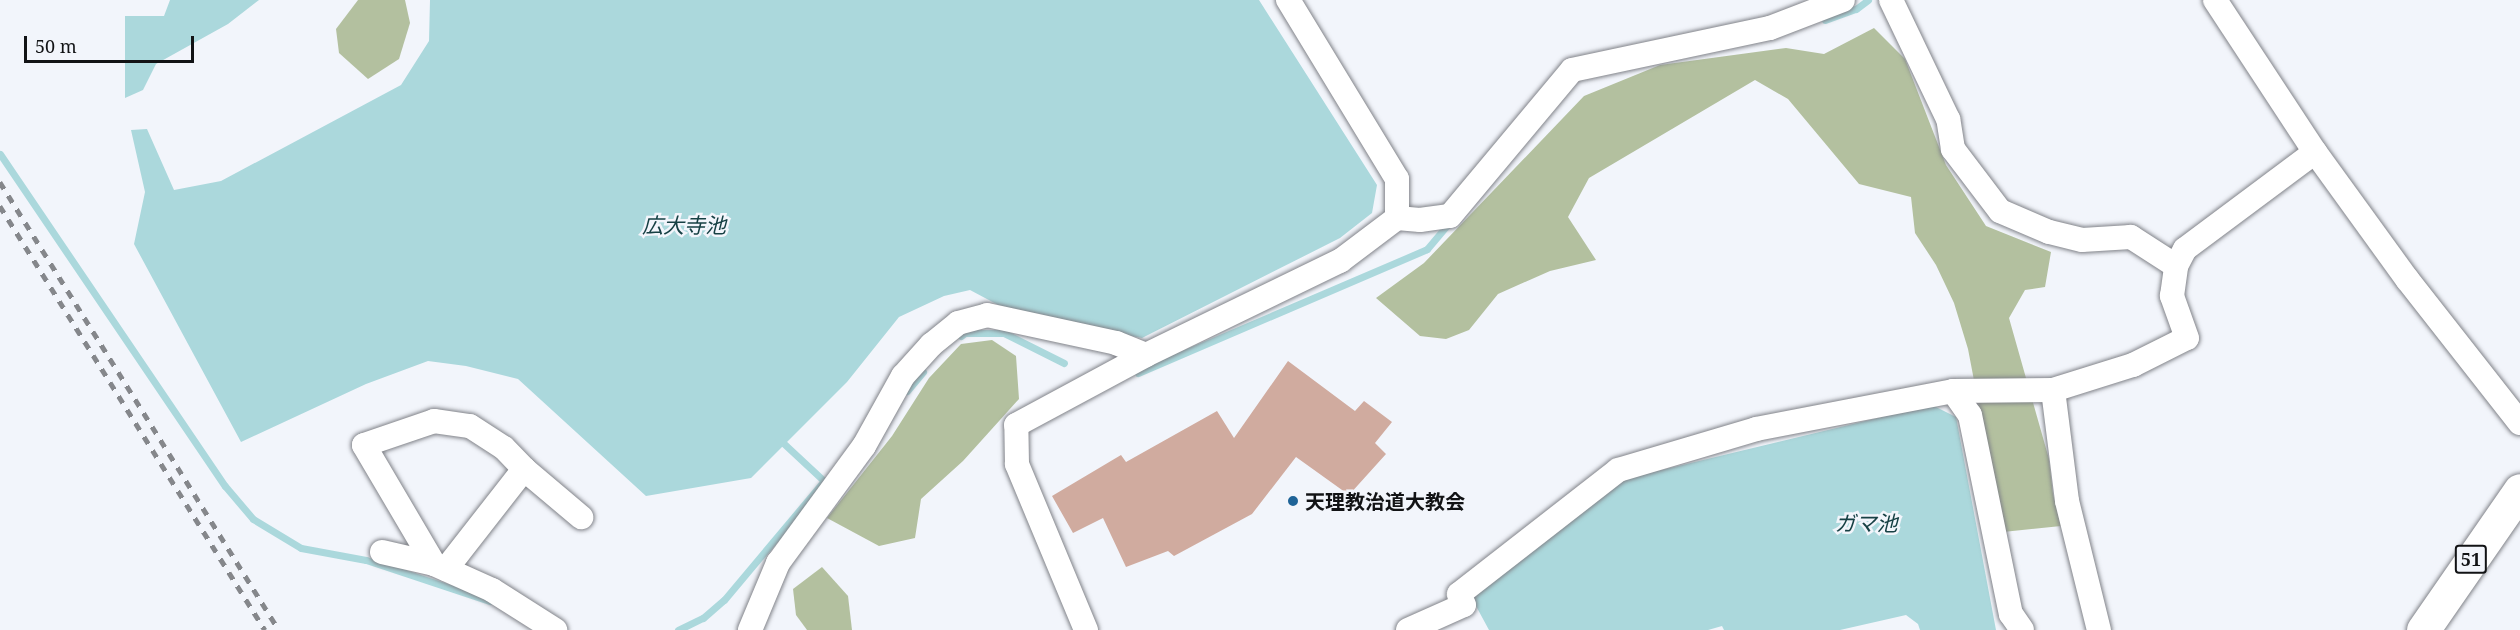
<!DOCTYPE html>
<html>
<head>
<meta charset="utf-8">
<style>
  body { margin:0 }
  #map { position:relative; width:2520px; height:630px; overflow:hidden; background:#f2f5fb; font-family:"Noto Serif","Noto Sans JP",serif }
  div>[style] { position:absolute }
  .forest>* { inset:0; background:#b3c09f }
  .water>* { inset:0; background:#abd8dc }
  .stream>* { height:7px; margin:-3.5px; padding:0 3.5px; transform-origin:3.5px; border-radius:3.5px; background:#abd8dc }
  .building>* { inset:0; background:#d0ab9f }
  .roads { filter:drop-shadow(0 0 2px #818389) drop-shadow(0 0 2px #818389) }
  .minor>* { height:24px; margin:-12px; padding:0 12px; transform-origin:12px; border-radius:12px; background:#fff }
  .primary>* { height:33px; margin:-16.5px; padding:0 16.5px; transform-origin:16.5px; border-radius:16.5px; background:#fff }
  .rail>* { height:4.5px; margin-top:-2.25px; transform-origin:0; background:repeating-linear-gradient(90deg,#85878b 0 8px,transparent 0 16px) }
  .dots>* { width:16px; height:16px; translate:-50% -50%; box-sizing:border-box; border:3px solid #f2f5fb; border-radius:50% }
  span { translate:-50% -50%; white-space:nowrap; text-align:center; line-height:1.15; -webkit-text-stroke:5px #f2f5fb; paint-order:stroke }
  .shield-label span { padding:2px 4px; background:#f2f5fb; border:2px solid; border-radius:4px; -webkit-text-stroke-width:0 }
  .shield-label { font-size:18px; color:#121315; font-weight:700 }
  .poi-label { font-size:20px; color:#121315; font-weight:700 }
  .left { translate:0 -50%; text-align:left }
  .water-label { font-size:21px; color:#164044; font-style:italic }
  .scale { position:absolute; left:24px; top:36px; width:170px; height:27px; box-sizing:border-box; border:3px solid #121315; border-top:0; padding-left:8px; font-size:18px; line-height:21px; white-space:nowrap; color:#121315; -webkit-text-stroke:4px #f2f5fb; paint-order:stroke }
</style>
</head>
<body>
<div id="map">
  <div class="forest">
    <i style="clip-path:polygon(358px 0,405px 0,410px 23px,399px 59px,368px 79px,339px 53px,336px 29px)"></i>
    <i style="clip-path:polygon(1874px 28px,1905px 59px,1946px 165px,1986px 226px,2051px 252px,2045px 287px,2025px 290px,2009px 318px,2049px 459px,2053px 494px,2061px 526px,2003px 532px,1968px 349px,1954px 303px,1936px 265px,1915px 233px,1911px 197px,1859px 184px,1788px 99px,1755px 80px,1589px 178px,1568px 217px,1596px 260px,1550px 271px,1498px 294px,1469px 330px,1446px 339px,1420px 336px,1376px 298px,1424px 263px,1584px 96px,1660px 65px,1786px 48px,1824px 54px)"></i>
    <i style="clip-path:polygon(992px 340px,1016px 356px,1019px 399px,963px 461px,921px 499px,915px 538px,879px 546px,827px 518px,892px 436px,929px 378px,961px 344px)"></i>
    <i style="clip-path:polygon(822px 567px,848px 596px,852px 630px,807px 630px,796px 615px,793px 589px)"></i>
  </div>
  <div class="water">
    <i style="clip-path:polygon(170px 0,259px 0,228px 24px,156px 64px,143px 90px,125px 98px,125px 16px,164px 16px)"></i>
    <i style="clip-path:polygon(430px 0,1259px 0,1377px 185px,1372px 213px,1340px 238px,1142px 338px,1017px 315px,970px 290px,944px 296px,899px 317px,847px 382px,751px 478px,646px 496px,518px 379px,466px 366px,428px 361px,366px 384px,241px 442px,134px 244px,145px 192px,131px 130px,147px 129px,174px 190px,221px 181px,401px 85px,429px 41px)"></i>
    <i style="clip-path:polygon(1932px 405px,1956px 417px,1996px 630px,1920px 630px,1918px 624px,1906px 615px,1840px 630px,1724px 630px,1722px 626px,1708px 630px,1489px 630px,1470px 595px,1624px 479px)"></i>
  </div>
  <div class="stream">
    <i style="left:1825px;top:20px;width:33px;rotate:-20deg"></i>
    <i style="left:1856px;top:9px;width:15px;rotate:-37deg"></i>
    <i style="left:0;top:154px;width:401px;rotate:55.9deg"></i>
    <i style="left:225px;top:486px;width:43px;rotate:49.7deg"></i>
    <i style="left:253px;top:519px;width:56px;rotate:31.1deg"></i>
    <i style="left:301px;top:548px;width:66px;rotate:10.5deg"></i>
    <i style="left:366px;top:560px;width:130px;rotate:18.4deg"></i>
    <i style="left:961px;top:336px;width:5px;rotate:-37deg"></i>
    <i style="left:965px;top:333px;width:39px"></i>
    <i style="left:1004px;top:333px;width:67px;rotate:26.6deg"></i>
    <i style="left:1138px;top:373px;width:314px;rotate:-23.2deg"></i>
    <i style="left:1427px;top:249px;width:34px;rotate:-50deg"></i>
    <i style="left:907px;top:391px;width:25px;rotate:-50deg"></i>
    <i style="left:678px;top:630px;width:28px;rotate:-26deg"></i>
    <i style="left:703px;top:618px;width:28px;rotate:-41deg"></i>
    <i style="left:724px;top:600px;width:155px;rotate:-50deg"></i>
    <i style="left:824px;top:481px;width:62px;rotate:-137deg"></i>
  </div>
  <div class="building">
    <i style="clip-path:polygon(1288px 361px,1355px 411px,1364px 401px,1392px 422px,1375px 443px,1386px 454px,1349px 495px,1296px 457px,1252px 514px,1174px 556px,1168px 551px,1126px 567px,1103px 518px,1073px 533px,1052px 496px,1121px 455px,1126px 462px,1217px 411px,1234px 438px)"></i>
  </div>
  <div class="roads">
    <div class="minor">
      <i style="left:2215px;top:0;width:182px;rotate:56.7deg"></i>
      <i style="left:2315px;top:152px;width:157px;rotate:54.1deg"></i>
      <i style="left:2407px;top:279px;width:183px;rotate:51.9deg"></i>
      <i style="left:1397px;top:218px;width:23px;rotate:5deg"></i>
      <i style="left:1420px;top:220px;width:30px;rotate:-8deg"></i>
      <i style="left:1450px;top:216px;width:190px;rotate:-50.1deg"></i>
      <i style="left:1572px;top:70px;width:202px;rotate:-12deg"></i>
      <i style="left:1770px;top:28px;width:78px;rotate:-21deg"></i>
      <i style="left:2176px;top:266px;width:19px;rotate:-62deg"></i>
      <i style="left:2185px;top:249px;width:162px;rotate:-36.7deg"></i>
      <i style="left:2053px;top:390px;width:112px;rotate:82.8deg"></i>
      <i style="left:2067px;top:501px;width:133px;rotate:76.1deg"></i>
      <i style="left:1953px;top:391px;width:29px;rotate:55deg"></i>
      <i style="left:1970px;top:415px;width:203px;rotate:78.4deg"></i>
      <i style="left:2011px;top:614px;width:19px;rotate:55deg"></i>
      <i style="left:382px;top:552px;width:53px;rotate:13deg"></i>
      <i style="left:434px;top:564px;width:64px;rotate:24.1deg"></i>
      <i style="left:492px;top:590px;width:75px;rotate:32.4deg"></i>
      <i style="left:434px;top:564px;width:138px;rotate:-120.5deg"></i>
      <i style="left:364px;top:445px;width:74px;rotate:-18.9deg"></i>
      <i style="left:434px;top:421px;width:36px;rotate:8deg"></i>
      <i style="left:470px;top:426px;width:40px;rotate:32.9deg"></i>
      <i style="left:504px;top:448px;width:29px;rotate:46deg"></i>
      <i style="left:524px;top:469px;width:75px;rotate:40.1deg"></i>
      <i style="left:446px;top:569px;width:127px;rotate:-52deg"></i>
      <i style="left:750px;top:630px;width:73px;rotate:-67.3deg"></i>
      <i style="left:778px;top:563px;width:145px;rotate:-53.7deg"></i>
      <i style="left:864px;top:446px;width:80px;rotate:-60.9deg"></i>
      <i style="left:903px;top:376px;width:42px;rotate:-47.9deg"></i>
      <i style="left:931px;top:345px;width:35px;rotate:-39deg"></i>
      <i style="left:958px;top:323px;width:30px;rotate:-15deg"></i>
      <i style="left:987px;top:315px;width:132px;rotate:12.2deg"></i>
      <i style="left:1116px;top:343px;width:32px;rotate:22deg"></i>
      <i style="left:1086px;top:630px;width:180px;rotate:-112.6deg"></i>
      <i style="left:1017px;top:464px;width:39px;rotate:-91deg"></i>
      <i style="left:1016px;top:425px;width:148px;rotate:-28.3deg"></i>
      <i style="left:1146px;top:355px;width:216px;rotate:-25.9deg"></i>
      <i style="left:1340px;top:261px;width:71px;rotate:-37deg"></i>
      <i style="left:1397px;top:218px;width:39px;rotate:-90deg"></i>
      <i style="left:1397px;top:179px;width:210px;rotate:-121.3deg"></i>
      <i style="left:1408px;top:630px;width:61px;rotate:-24.1deg"></i>
      <i style="left:1464px;top:605px;width:12px;rotate:-114deg"></i>
      <i style="left:1459px;top:594px;width:202px;rotate:-37.9deg"></i>
      <i style="left:1618px;top:470px;width:144px;rotate:-16.5deg"></i>
      <i style="left:1756px;top:429px;width:201px;rotate:-10.9deg"></i>
      <i style="left:1953px;top:391px;width:100px;rotate:-0.6deg"></i>
      <i style="left:2053px;top:390px;width:84px;rotate:-17.4deg"></i>
      <i style="left:2133px;top:365px;width:60px;rotate:-26.6deg"></i>
      <i style="left:2187px;top:338px;width:45px;rotate:-109.7deg"></i>
      <i style="left:2172px;top:296px;width:30px;rotate:-82deg"></i>
      <i style="left:2176px;top:266px;width:54px;rotate:-147.2deg"></i>
      <i style="left:2131px;top:237px;width:49px;rotate:176.5deg"></i>
      <i style="left:2082px;top:240px;width:34px;rotate:-166deg"></i>
      <i style="left:2049px;top:232px;width:53px;rotate:-156.8deg"></i>
      <i style="left:2000px;top:211px;width:78px;rotate:-127.2deg"></i>
      <i style="left:1953px;top:149px;width:30px;rotate:-99deg"></i>
      <i style="left:1948px;top:119px;width:132px;rotate:-115.6deg"></i>
    </div>
    <div class="primary">
      <i style="left:2423px;top:630px;width:170px;rotate:-55.3deg"></i>
    </div>
  </div>
  <div class="rail">
    <i style="left:0;top:182px;width:528px;rotate:58.09deg"></i>
    <i style="left:0;top:206px;width:500px;rotate:57.99deg"></i>
  </div>
  <div class="dots">
    <i style="left:1293px;top:501px;background:#1e6397"></i>
  </div>
  <div class="shield-label">
    <span style="left:2471px;top:559px">51</span>
  </div>
  <div class="poi-label">
    <span class="left" style="left:1305px;top:501px">天理教治道大教会</span>
  </div>
  <div class="water-label">
    <span style="left:684px;top:225px">広大寺池</span>
    <span style="left:1866px;top:523px">ガマ池</span>
  </div>
  <div class="scale">50 m</div>
</div>
</body>
</html>
